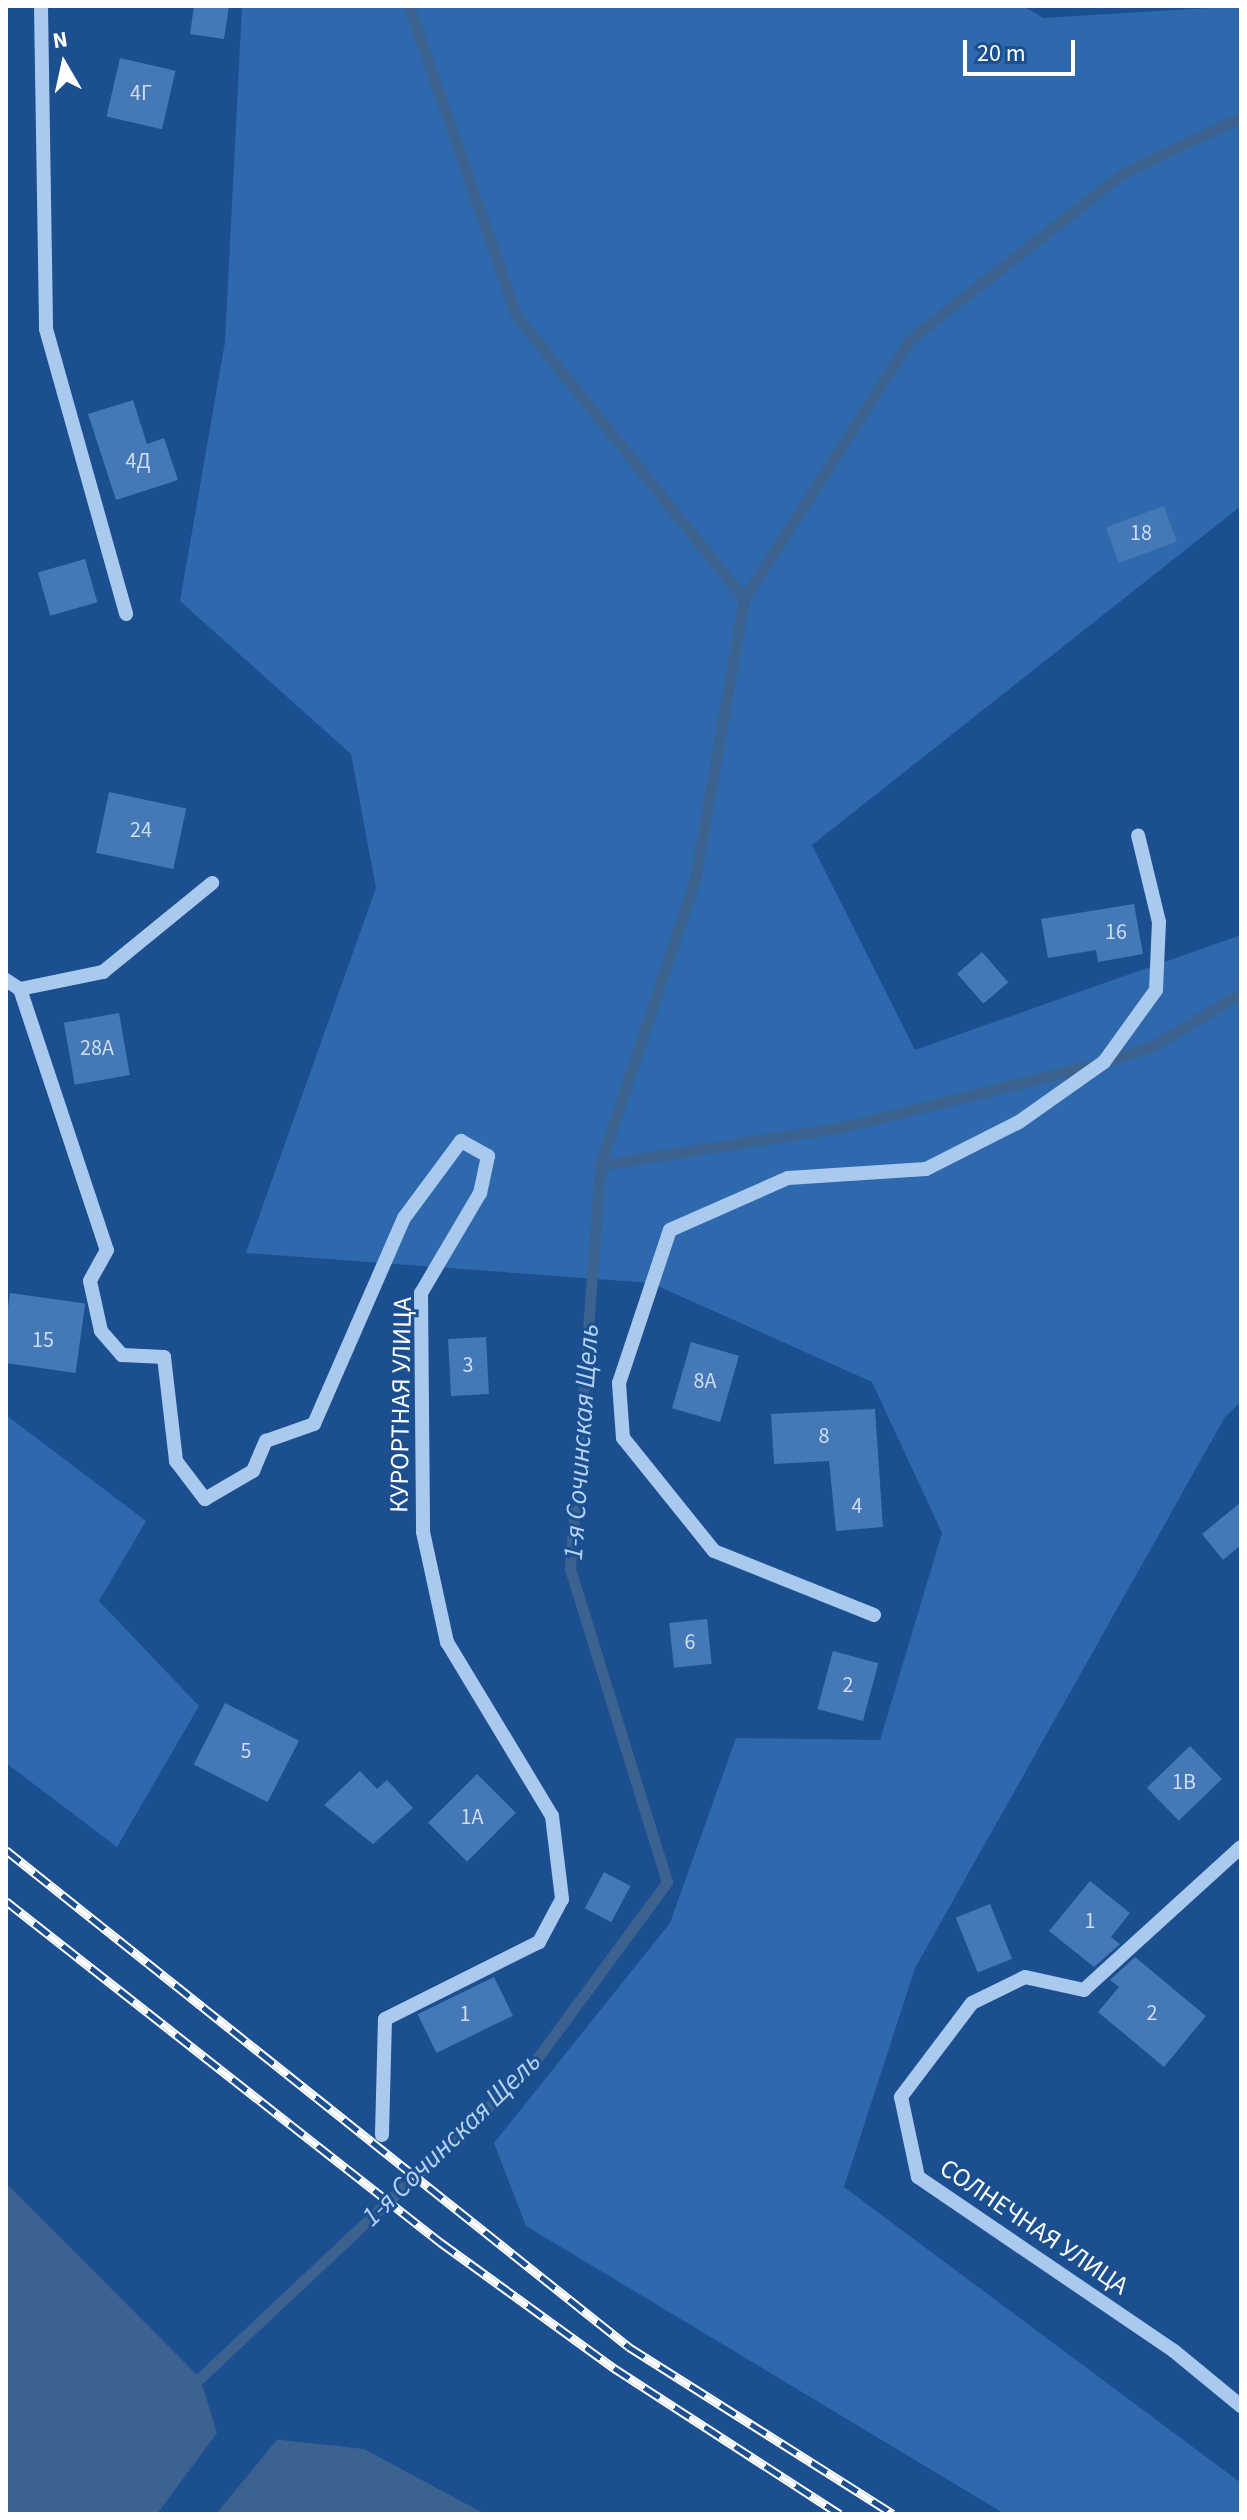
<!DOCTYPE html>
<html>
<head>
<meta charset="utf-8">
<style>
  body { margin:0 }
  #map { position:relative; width:1247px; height:2520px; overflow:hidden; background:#1b4f8f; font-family:"Source Sans 3",sans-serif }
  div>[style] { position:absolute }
  .green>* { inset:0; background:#2e69ad }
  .water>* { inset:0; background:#3c6290 }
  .pier>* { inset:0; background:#1b4f8f }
  .stream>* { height:11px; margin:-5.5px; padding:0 5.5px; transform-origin:5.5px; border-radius:5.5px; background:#3c6290 }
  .building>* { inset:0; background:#4478b7; transform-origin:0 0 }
  .minor>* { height:14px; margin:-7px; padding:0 7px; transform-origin:7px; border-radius:7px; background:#a9c9ee }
  .rail>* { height:9px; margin-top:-4.5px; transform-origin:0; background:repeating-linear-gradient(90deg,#1b4f8f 0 18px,#fff 0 36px); box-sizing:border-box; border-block:2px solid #fff }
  span { translate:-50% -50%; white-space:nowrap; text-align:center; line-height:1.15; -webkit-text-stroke:6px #1b4f8f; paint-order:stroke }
  .number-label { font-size:22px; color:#d0dded }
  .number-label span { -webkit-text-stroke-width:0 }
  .street-label { font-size:26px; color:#fff }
  .water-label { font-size:28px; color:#b5d3f5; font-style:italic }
  .frame { position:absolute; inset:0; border:8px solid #fff; pointer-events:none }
  .north { position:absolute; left:24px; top:24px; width:80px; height:80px; -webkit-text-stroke:6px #1b4f8f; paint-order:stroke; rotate:351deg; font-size:22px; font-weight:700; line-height:32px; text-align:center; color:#fff }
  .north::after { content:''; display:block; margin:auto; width:28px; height:36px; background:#fff; clip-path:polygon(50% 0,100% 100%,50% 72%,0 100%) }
  .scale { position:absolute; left:963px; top:40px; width:112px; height:36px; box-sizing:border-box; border:4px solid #fff; border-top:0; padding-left:10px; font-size:24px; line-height:28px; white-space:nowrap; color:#fff; -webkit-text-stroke:6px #1b4f8f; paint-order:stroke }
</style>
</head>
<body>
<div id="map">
  <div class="green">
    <i style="clip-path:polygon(242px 6px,1023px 6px,1043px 18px,1241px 6px,1241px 506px,812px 845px,915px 1050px,1241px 935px,1241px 1402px,1225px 1417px,915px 1968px,844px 2187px,1241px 2483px,1241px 2514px,1005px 2514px,526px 2226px,494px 2143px,670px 1923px,736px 1738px,880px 1740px,942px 1533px,872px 1382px,651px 1283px,246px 1253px,376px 888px,351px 754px,180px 601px,225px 342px)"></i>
    <i style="clip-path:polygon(6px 1415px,146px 1521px,99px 1601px,199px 1706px,117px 1847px,6px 1763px)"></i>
  </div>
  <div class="water">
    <i style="clip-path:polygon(6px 2183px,200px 2378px,217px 2433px,364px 2449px,485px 2514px,6px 2514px)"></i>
  </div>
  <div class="pier">
    <i style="clip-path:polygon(220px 2429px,280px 2436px,216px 2514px,157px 2514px)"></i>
  </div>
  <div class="stream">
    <i style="left:409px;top:6px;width:327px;rotate:70.9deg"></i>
    <i style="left:516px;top:315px;width:364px;rotate:51.2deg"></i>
    <i style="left:744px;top:599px;width:284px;rotate:99.9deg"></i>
    <i style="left:695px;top:879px;width:301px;rotate:108.4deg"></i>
    <i style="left:744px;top:599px;width:308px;rotate:-57.4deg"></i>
    <i style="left:910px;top:339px;width:270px;rotate:-37.9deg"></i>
    <i style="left:1123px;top:173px;width:131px;rotate:-25.4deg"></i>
    <i style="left:200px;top:2378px;width:453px;rotate:-43.2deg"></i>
    <i style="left:530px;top:2068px;width:231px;rotate:-53.6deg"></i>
    <i style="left:667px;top:1882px;width:329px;rotate:-107.2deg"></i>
    <i style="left:570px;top:1568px;width:404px;rotate:-85.7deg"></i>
    <i style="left:600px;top:1165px;width:247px;rotate:-8.9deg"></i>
    <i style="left:844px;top:1127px;width:268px;rotate:-14deg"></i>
    <i style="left:1104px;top:1062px;width:52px;rotate:-18.1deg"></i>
    <i style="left:1153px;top:1046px;width:103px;rotate:-31.1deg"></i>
  </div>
  <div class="building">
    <i style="clip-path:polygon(194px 6px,229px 6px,224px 39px,190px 34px)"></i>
    <i style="left:120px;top:58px;width:57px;height:60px;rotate:13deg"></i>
    <i style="clip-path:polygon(133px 400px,147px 444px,164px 438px,178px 480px,116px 500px,88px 414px)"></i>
    <i style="left:1164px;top:506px;width:38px;height:62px;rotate:70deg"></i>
    <i style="left:85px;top:559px;width:45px;height:49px;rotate:74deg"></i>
    <i style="left:109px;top:792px;width:79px;height:62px;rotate:12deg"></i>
    <i style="clip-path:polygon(1134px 904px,1143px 954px,1098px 962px,1096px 950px,1048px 958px,1041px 919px)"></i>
    <i style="left:982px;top:952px;width:40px;height:33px;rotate:49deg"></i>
    <i style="left:119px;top:1013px;width:63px;height:56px;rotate:80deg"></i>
    <i style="left:10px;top:1293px;width:76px;height:70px;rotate:8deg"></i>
    <i style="left:486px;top:1337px;width:57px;height:38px;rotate:87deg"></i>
    <i style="left:691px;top:1342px;width:50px;height:69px;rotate:16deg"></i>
    <i style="clip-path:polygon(875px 1409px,883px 1527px,836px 1531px,829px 1461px,774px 1464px,771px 1414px)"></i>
    <i style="clip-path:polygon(1241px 1502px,1241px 1545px,1223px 1560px,1202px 1534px)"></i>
    <i style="left:707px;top:1619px;width:45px;height:38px;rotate:84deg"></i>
    <i style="left:833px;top:1651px;width:47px;height:60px;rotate:15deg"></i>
    <i style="left:225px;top:1703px;width:83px;height:69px;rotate:27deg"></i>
    <i style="left:1190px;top:1746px;width:46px;height:60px;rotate:46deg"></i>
    <i style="clip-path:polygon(360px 1771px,377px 1789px,387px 1780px,413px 1808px,373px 1844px,324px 1805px)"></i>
    <i style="left:477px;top:1774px;width:55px;height:69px;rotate:45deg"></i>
    <i style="left:604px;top:1872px;width:30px;height:41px;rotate:28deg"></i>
    <i style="clip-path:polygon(1090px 1881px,1130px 1913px,1111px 1937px,1120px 1944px,1094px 1967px,1049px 1931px)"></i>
    <i style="left:990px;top:1904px;width:59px;height:37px;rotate:68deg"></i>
    <i style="clip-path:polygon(1135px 1957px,1206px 2016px,1164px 2067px,1098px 2012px,1119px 1987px,1110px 1980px)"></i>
    <i style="left:494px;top:1977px;width:43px;height:85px;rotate:64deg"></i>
  </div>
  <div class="minor">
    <i style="left:41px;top:6px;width:323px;rotate:89.1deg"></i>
    <i style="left:46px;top:329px;width:296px;rotate:74.3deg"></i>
    <i style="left:6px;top:980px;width:17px;rotate:33deg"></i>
    <i style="left:20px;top:989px;width:85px;rotate:-11.6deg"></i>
    <i style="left:103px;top:972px;width:141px;rotate:-39.2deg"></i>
    <i style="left:20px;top:989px;width:275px;rotate:71.6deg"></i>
    <i style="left:107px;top:1250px;width:35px;rotate:119deg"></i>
    <i style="left:90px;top:1281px;width:51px;rotate:77.6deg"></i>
    <i style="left:101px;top:1331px;width:32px;rotate:49deg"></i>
    <i style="left:122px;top:1355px;width:42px;rotate:2.7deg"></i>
    <i style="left:164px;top:1357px;width:105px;rotate:83.4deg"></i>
    <i style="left:176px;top:1461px;width:48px;rotate:52.7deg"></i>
    <i style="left:205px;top:1499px;width:56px;rotate:-30.3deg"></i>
    <i style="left:253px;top:1471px;width:33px;rotate:-67deg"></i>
    <i style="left:266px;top:1441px;width:51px;rotate:-19.5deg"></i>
    <i style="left:314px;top:1424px;width:225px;rotate:-66.4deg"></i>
    <i style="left:404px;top:1218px;width:96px;rotate:-53.5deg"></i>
    <i style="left:461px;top:1141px;width:31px;rotate:29deg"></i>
    <i style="left:488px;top:1156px;width:38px;rotate:102deg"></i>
    <i style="left:480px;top:1193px;width:116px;rotate:120.5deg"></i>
    <i style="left:421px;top:1293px;width:239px;rotate:89.5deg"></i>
    <i style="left:423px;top:1532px;width:113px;rotate:77.7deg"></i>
    <i style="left:447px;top:1642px;width:203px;rotate:58.9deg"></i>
    <i style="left:552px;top:1816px;width:84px;rotate:83.1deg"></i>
    <i style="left:562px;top:1899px;width:49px;rotate:118.1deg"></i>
    <i style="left:539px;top:1942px;width:172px;rotate:153.4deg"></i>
    <i style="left:385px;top:2019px;width:116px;rotate:91.5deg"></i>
    <i style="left:874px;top:1615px;width:172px;rotate:-158.2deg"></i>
    <i style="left:714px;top:1551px;width:145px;rotate:-128.8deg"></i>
    <i style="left:623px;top:1438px;width:55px;rotate:-94.2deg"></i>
    <i style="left:619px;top:1383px;width:161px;rotate:-71.6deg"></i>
    <i style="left:670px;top:1230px;width:129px;rotate:-23.8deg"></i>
    <i style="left:788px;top:1178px;width:138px;rotate:-3.7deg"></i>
    <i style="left:926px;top:1169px;width:104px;rotate:-26.8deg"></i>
    <i style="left:1019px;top:1122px;width:104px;rotate:-35.2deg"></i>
    <i style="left:1104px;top:1062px;width:89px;rotate:-54.2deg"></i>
    <i style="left:1156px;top:990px;width:68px;rotate:-87.5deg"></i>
    <i style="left:1159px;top:922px;width:89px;rotate:-103.6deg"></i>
    <i style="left:1241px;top:1847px;width:212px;rotate:137.7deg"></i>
    <i style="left:1084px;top:1990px;width:60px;rotate:-167.6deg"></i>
    <i style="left:1025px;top:1977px;width:59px;rotate:153.9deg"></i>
    <i style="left:972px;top:2003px;width:118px;rotate:127.1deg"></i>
    <i style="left:901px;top:2097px;width:82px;rotate:78deg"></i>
    <i style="left:918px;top:2177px;width:310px;rotate:34.2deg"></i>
    <i style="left:1174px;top:2351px;width:87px;rotate:39.4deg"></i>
  </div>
  <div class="rail">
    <i style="left:6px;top:1850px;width:797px;rotate:38.58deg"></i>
    <i style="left:629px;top:2347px;width:312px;rotate:32.3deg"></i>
    <i style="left:6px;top:1901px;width:552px;rotate:38.16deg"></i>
    <i style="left:440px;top:2242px;width:215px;rotate:35.9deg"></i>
    <i style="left:614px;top:2368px;width:269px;rotate:32.9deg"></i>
  </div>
  <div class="number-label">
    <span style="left:141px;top:94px">4Г</span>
    <span style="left:138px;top:462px">4Д</span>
    <span style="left:1141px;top:534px">18</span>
    <span style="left:141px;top:831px">24</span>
    <span style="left:1116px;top:933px">16</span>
    <span style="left:97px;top:1049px">28А</span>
    <span style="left:43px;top:1341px">15</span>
    <span style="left:468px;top:1366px">3</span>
    <span style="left:705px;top:1382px">8А</span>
    <span style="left:824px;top:1437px">8</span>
    <span style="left:857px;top:1507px">4</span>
    <span style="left:690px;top:1643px">6</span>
    <span style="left:848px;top:1686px">2</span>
    <span style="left:246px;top:1752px">5</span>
    <span style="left:1184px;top:1783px">1В</span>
    <span style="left:472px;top:1818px">1А</span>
    <span style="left:1090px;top:1922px">1</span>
    <span style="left:1152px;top:2014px">2</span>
    <span style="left:465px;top:2015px">1</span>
  </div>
  <div class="street-label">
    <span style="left:401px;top:1405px;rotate:-89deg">КУРОРТНАЯ УЛИЦА</span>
    <span style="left:1034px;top:2227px;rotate:34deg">СОЛНЕЧНАЯ УЛИЦА</span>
  </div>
  <div class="water-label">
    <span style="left:581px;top:1442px;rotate:-86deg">1-я Сочинская Щель</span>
    <span style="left:451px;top:2139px;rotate:-44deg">1-я Сочинская Щель</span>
  </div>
  <div class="frame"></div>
  <div class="north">N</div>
  <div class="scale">20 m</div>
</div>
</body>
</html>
